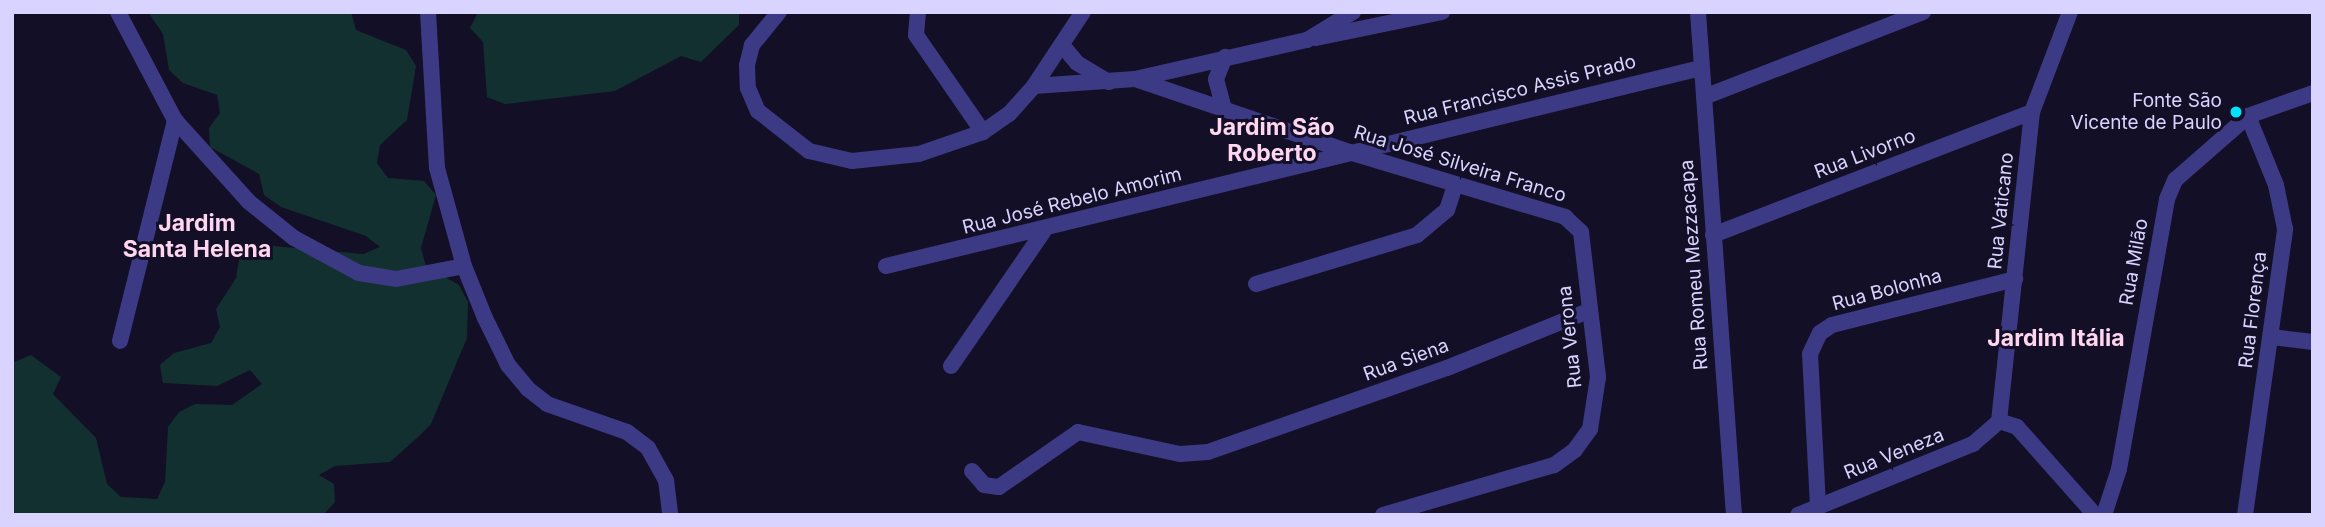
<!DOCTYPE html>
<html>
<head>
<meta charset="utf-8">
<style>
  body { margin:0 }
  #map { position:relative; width:2325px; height:527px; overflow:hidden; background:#130f26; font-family:Inter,sans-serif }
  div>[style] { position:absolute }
  .green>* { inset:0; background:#12302f }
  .minor>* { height:16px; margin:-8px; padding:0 8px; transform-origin:8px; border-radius:8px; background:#3d3a85 }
  .dots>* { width:19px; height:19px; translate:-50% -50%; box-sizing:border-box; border:4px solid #130f26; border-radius:50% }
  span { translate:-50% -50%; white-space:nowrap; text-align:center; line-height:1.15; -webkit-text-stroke:6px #130f26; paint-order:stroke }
  .street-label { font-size:19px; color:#d9d4ff }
  .poi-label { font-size:19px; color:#d9d4ff }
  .right { translate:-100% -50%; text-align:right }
  .quarter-label { font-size:23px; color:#ffd6f0; font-weight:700 }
  .frame { position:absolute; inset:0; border:14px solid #d9d4ff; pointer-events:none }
</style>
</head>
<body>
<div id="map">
  <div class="green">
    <i style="clip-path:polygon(148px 12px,351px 12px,356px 30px,406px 50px,416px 66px,407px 120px,380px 145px,377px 163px,388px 178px,424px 181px,436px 195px,421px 248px,426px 266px,459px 285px,468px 302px,467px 338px,431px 424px,418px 437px,390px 462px,335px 466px,319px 475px,334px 484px,335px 502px,323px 515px,12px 515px,14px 362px,31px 355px,61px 377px,53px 394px,96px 438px,107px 484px,121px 497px,157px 499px,165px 482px,168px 427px,179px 412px,195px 404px,232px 405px,262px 384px,250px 370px,217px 386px,163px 383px,160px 365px,174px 353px,211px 343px,220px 327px,216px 309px,236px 278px,239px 260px,228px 242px,363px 254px,380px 247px,366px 236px,281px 207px,264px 195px,259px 174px,210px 147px,209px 128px,220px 113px,217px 95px,183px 83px,169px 70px,163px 34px)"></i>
    <i style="clip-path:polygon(478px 12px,739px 12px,739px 25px,701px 62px,681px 56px,615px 91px,505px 104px,487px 97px,483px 42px,470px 28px)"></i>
  </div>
  <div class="minor">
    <i style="left:118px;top:12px;width:122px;rotate:62.2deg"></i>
    <i style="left:175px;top:120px;width:110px;rotate:47.9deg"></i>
    <i style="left:249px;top:202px;width:58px;rotate:38.7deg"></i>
    <i style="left:294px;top:238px;width:74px;rotate:28.3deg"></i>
    <i style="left:359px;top:273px;width:37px;rotate:9deg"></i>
    <i style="left:396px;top:279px;width:69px;rotate:-10.8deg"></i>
    <i style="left:428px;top:12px;width:156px;rotate:86.7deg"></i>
    <i style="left:437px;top:168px;width:102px;rotate:74.6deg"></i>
    <i style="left:464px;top:266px;width:56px;rotate:68deg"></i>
    <i style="left:485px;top:318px;width:52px;rotate:63.9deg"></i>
    <i style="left:508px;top:365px;width:31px;rotate:50deg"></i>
    <i style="left:528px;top:389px;width:24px;rotate:38deg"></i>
    <i style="left:547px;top:404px;width:85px;rotate:19.3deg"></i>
    <i style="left:627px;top:432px;width:26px;rotate:37deg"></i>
    <i style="left:648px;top:448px;width:37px;rotate:61deg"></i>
    <i style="left:666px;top:480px;width:35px;rotate:83deg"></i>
    <i style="left:779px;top:12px;width:43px;rotate:129.3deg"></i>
    <i style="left:752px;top:45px;width:21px;rotate:104deg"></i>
    <i style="left:747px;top:65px;width:23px;rotate:88deg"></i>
    <i style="left:748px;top:88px;width:25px;rotate:67deg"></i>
    <i style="left:758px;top:111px;width:65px;rotate:38.1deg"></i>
    <i style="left:809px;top:151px;width:44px;rotate:13.1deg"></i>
    <i style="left:852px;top:161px;width:67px;rotate:-6deg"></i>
    <i style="left:919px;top:154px;width:68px;rotate:-19deg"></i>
    <i style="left:983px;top:132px;width:32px;rotate:-35deg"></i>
    <i style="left:1009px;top:114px;width:38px;rotate:-48deg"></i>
    <i style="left:1034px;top:86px;width:89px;rotate:-56.5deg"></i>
    <i style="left:918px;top:12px;width:23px;rotate:95deg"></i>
    <i style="left:916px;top:35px;width:118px;rotate:55.4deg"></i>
    <i style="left:1698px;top:12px;width:504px;rotate:85.91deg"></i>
    <i style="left:1316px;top:38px;width:129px;rotate:-11.7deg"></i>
    <i style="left:1062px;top:45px;width:23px;rotate:50deg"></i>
    <i style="left:1077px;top:63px;width:37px;rotate:31deg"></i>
    <i style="left:1135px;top:79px;width:226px;rotate:18.8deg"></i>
    <i style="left:1349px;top:152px;width:226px;rotate:16.7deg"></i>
    <i style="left:1565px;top:217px;width:22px;rotate:43deg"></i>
    <i style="left:1581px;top:232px;width:146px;rotate:83.3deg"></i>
    <i style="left:1598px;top:377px;width:53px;rotate:98.7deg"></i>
    <i style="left:1590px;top:429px;width:26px;rotate:126deg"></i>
    <i style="left:1575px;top:450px;width:26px;rotate:144deg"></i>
    <i style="left:1554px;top:465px;width:178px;rotate:163.7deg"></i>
    <i style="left:1034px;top:86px;width:101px;rotate:-4deg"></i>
    <i style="left:1135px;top:79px;width:176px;rotate:-12.8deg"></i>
    <i style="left:1307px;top:40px;width:54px;rotate:-31.3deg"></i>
    <i style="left:1704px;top:97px;width:235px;rotate:-21.2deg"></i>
    <i style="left:1224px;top:109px;width:31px;rotate:-105deg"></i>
    <i style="left:1216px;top:79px;width:24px;rotate:-68deg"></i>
    <i style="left:1713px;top:235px;width:342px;rotate:-21.1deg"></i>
    <i style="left:886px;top:266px;width:839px;rotate:-13.66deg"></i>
    <i style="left:1256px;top:284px;width:168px;rotate:-16.9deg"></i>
    <i style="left:1417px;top:235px;width:39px;rotate:-40deg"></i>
    <i style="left:1447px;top:210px;width:25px;rotate:-72deg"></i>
    <i style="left:2272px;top:337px;width:41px;rotate:7deg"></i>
    <i style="left:120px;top:341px;width:228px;rotate:-76deg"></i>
    <i style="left:951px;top:366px;width:163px;rotate:-55.5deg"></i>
    <i style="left:1999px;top:421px;width:311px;rotate:-83.9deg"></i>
    <i style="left:2032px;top:112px;width:107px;rotate:-69.2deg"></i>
    <i style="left:1999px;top:421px;width:19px;rotate:18deg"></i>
    <i style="left:2017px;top:427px;width:118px;rotate:48.4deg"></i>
    <i style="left:972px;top:471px;width:18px;rotate:49deg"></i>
    <i style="left:984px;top:485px;width:15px;rotate:8deg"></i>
    <i style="left:999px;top:487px;width:96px;rotate:-34.8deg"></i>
    <i style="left:1078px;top:432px;width:104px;rotate:12.2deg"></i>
    <i style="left:1180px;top:454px;width:28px;rotate:-4deg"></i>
    <i style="left:1208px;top:452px;width:253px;rotate:-19.4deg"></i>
    <i style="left:1447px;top:368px;width:152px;rotate:-22deg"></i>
    <i style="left:1818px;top:506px;width:152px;rotate:-93deg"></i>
    <i style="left:1810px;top:354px;width:23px;rotate:-65deg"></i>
    <i style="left:1820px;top:333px;width:14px;rotate:-34deg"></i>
    <i style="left:1832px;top:325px;width:189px;rotate:-14.1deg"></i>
    <i style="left:1798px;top:515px;width:189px;rotate:-22.1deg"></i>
    <i style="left:1973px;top:444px;width:35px;rotate:-41deg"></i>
    <i style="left:2104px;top:515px;width:48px;rotate:-71.9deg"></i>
    <i style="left:2119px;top:469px;width:274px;rotate:-79.9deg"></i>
    <i style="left:2167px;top:199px;width:21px;rotate:-67deg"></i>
    <i style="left:2175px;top:180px;width:97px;rotate:-41.2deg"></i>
    <i style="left:2248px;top:116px;width:69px;rotate:-19.5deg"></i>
    <i style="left:2245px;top:515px;width:289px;rotate:-82deg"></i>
    <i style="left:2285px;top:229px;width:45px;rotate:-101.6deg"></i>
    <i style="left:2276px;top:185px;width:74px;rotate:-112.1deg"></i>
  </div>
  <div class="dots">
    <i style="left:2236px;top:112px;background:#00e5ff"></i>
  </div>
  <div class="street-label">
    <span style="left:1520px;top:90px;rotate:-14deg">Rua Francisco Assis Prado</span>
    <span style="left:1865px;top:154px;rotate:-21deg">Rua Livorno</span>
    <span style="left:1460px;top:164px;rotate:17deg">Rua José Silveira Franco</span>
    <span style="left:1072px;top:201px;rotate:-14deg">Rua José Rebelo Amorim</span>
    <span style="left:2001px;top:211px;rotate:-84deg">Rua Vaticano</span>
    <span style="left:2134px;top:262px;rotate:-80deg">Rua Milão</span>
    <span style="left:1694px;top:265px;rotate:-94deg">Rua Romeu Mezzacapa</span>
    <span style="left:1887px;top:290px;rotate:-15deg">Rua Bolonha</span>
    <span style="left:2253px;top:310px;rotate:-83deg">Rua Florença</span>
    <span style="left:1570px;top:337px;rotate:-96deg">Rua Verona</span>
    <span style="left:1406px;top:360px;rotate:-20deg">Rua Siena</span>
    <span style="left:1894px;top:454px;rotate:-22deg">Rua Veneza</span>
  </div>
  <div class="poi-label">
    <span class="right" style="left:2222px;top:112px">Fonte São<br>Vicente de Paulo</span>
  </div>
  <div class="quarter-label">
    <span style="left:1272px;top:140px">Jardim São<br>Roberto</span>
    <span style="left:197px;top:236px">Jardim<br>Santa Helena</span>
    <span style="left:2056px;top:338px">Jardim Itália</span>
  </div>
  <div class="frame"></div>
</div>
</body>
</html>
